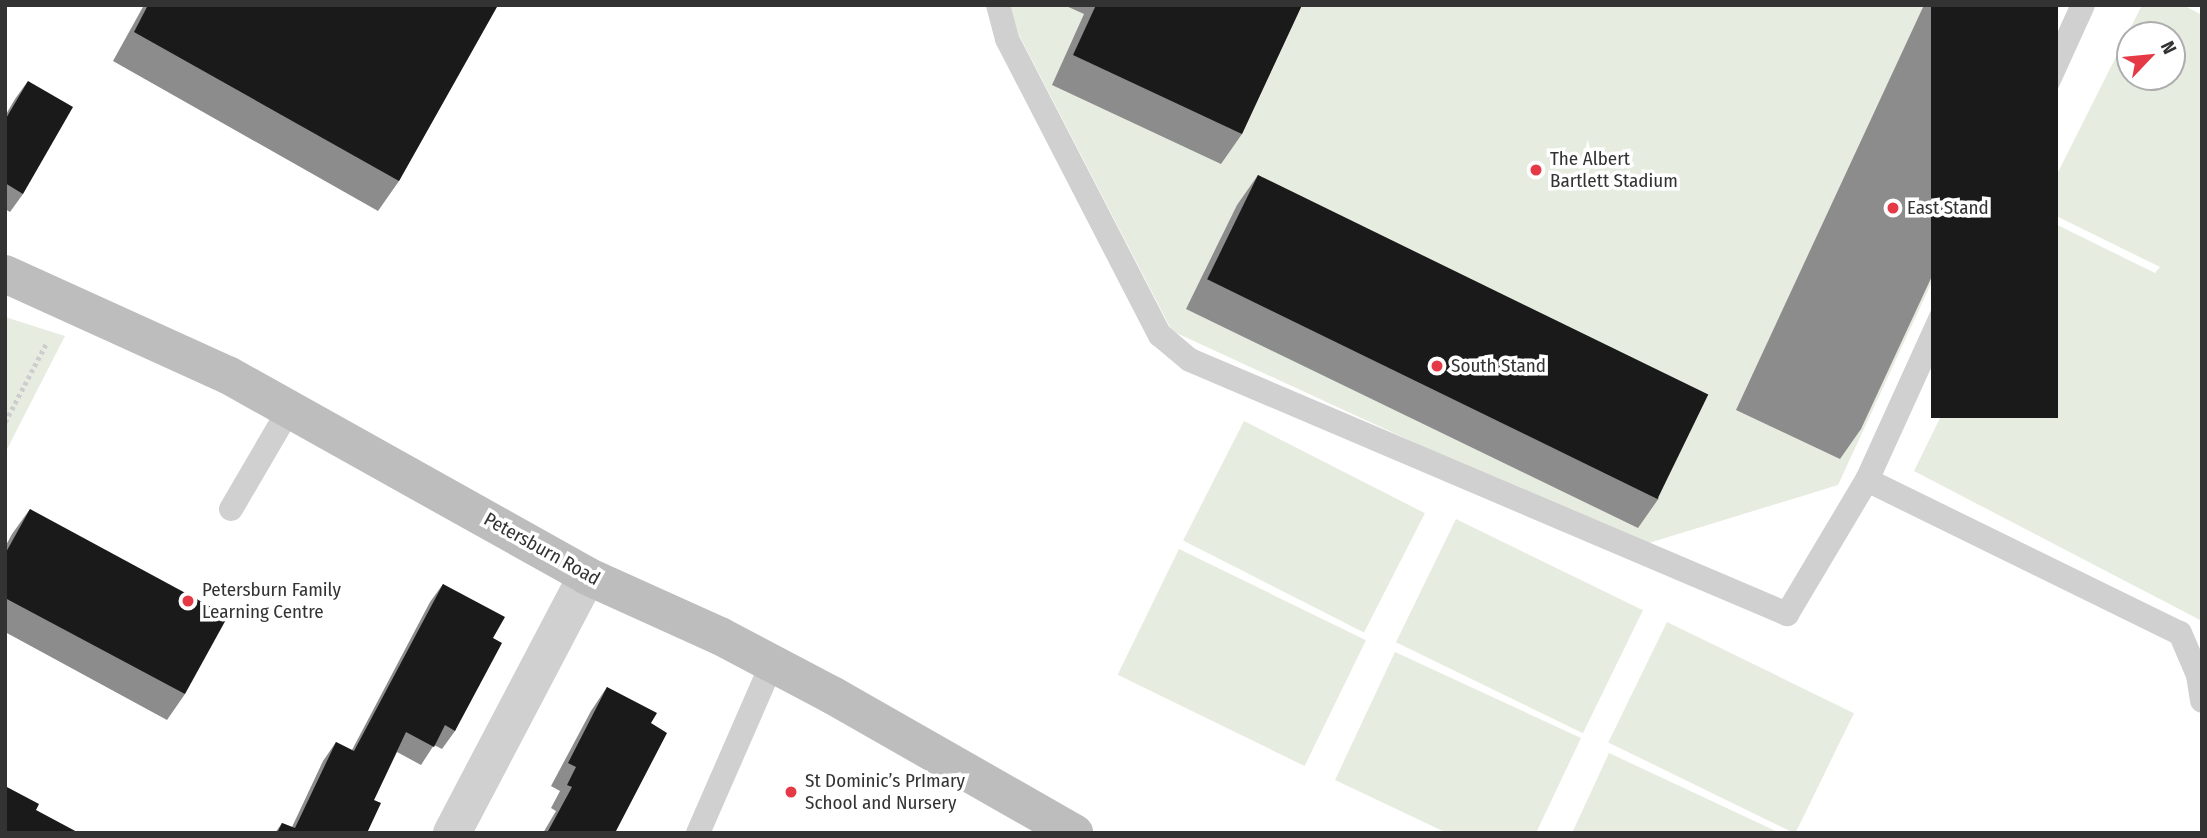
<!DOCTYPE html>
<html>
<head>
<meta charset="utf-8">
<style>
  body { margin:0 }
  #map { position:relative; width:2207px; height:838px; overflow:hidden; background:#fff; font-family:"Fira Sans Condensed",sans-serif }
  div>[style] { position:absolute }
  .green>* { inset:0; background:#e6ecdf; transform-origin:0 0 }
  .path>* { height:4.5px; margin-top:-2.25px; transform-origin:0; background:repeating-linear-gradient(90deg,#cdcdcd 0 3.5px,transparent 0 7px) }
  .lane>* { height:24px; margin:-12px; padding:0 12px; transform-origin:12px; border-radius:12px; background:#d0d0d0 }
  .street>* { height:38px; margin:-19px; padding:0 19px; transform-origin:19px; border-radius:19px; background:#d0d0d0 }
  .secondary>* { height:38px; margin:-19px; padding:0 19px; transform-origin:19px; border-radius:19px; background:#bdbdbd }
  .wall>* { inset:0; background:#8c8c8c }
  .building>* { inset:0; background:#1a1a1a; transform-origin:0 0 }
  .dots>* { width:19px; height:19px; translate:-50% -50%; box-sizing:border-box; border:4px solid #fff; border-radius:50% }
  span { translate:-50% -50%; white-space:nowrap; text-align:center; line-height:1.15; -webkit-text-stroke:7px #fff; paint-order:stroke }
  .poi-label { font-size:19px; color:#333 }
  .left { translate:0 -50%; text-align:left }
  .street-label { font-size:19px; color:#333 }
  .frame { position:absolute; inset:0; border:7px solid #333; pointer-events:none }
  .north { position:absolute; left:2116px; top:21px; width:70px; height:70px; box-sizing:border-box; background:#fff; border:2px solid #adadad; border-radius:50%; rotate:64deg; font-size:19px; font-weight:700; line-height:28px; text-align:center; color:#333 }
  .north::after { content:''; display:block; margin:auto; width:24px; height:32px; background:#e63946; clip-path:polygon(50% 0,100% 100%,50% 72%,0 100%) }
</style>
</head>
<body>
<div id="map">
  <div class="green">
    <i style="clip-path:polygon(1008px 5px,2060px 5px,1838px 485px,1639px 546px,1172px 331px,1006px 10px)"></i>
    <i style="clip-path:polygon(evenodd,2142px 5px,2183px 5px,2202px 15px,2202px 621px,1914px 471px,2039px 216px,2155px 273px,2160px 267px,2040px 208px,2142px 5px,2172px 35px,2172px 77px,2130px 77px,2130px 35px,2172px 35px)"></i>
    <i style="clip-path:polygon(5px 317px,65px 336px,5px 453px)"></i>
    <i style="left:1244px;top:421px;width:203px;height:134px;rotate:27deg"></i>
    <i style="left:1456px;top:519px;width:208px;height:137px;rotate:26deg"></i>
    <i style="left:1179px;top:549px;width:208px;height:140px;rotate:26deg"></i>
    <i style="left:1667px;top:622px;width:208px;height:134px;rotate:26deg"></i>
    <i style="clip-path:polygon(1395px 652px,1581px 738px,1536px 833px,1447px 833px,1335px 780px)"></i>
    <i style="clip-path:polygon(1609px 753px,1780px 833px,1572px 833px)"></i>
  </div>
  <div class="path">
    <i style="left:5px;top:422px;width:90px;rotate:-62.3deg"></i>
  </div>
  <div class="lane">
    <i style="left:998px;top:5px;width:35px;rotate:75deg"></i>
    <i style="left:1007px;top:39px;width:333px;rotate:62.7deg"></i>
    <i style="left:1160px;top:335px;width:39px;rotate:40deg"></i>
    <i style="left:1190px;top:360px;width:649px;rotate:23.05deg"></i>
    <i style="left:1787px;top:614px;width:156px;rotate:-59.2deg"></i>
    <i style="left:1867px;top:480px;width:522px;rotate:-65.55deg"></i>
    <i style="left:1867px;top:480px;width:348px;rotate:26.1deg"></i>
    <i style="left:2180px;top:633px;width:46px;rotate:66.8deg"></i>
    <i style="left:2198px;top:675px;width:26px;rotate:81deg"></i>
    <i style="left:231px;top:509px;width:117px;rotate:-59.7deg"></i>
    <i style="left:698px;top:833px;width:184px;rotate:-66.4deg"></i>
  </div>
  <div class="street">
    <i style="left:452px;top:833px;width:290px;rotate:-62.3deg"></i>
  </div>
  <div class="secondary">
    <i style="left:5px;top:274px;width:245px;rotate:24.4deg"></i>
    <i style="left:228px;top:375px;width:411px;rotate:29.2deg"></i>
    <i style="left:587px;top:576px;width:146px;rotate:24.3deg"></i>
    <i style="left:720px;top:636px;width:127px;rotate:27.8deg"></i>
    <i style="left:832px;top:695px;width:279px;rotate:29.7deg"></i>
  </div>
  <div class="wall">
    <i style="clip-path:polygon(144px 5px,498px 5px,399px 181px,378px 211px,113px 61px)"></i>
    <i style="clip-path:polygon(1064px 5px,1302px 5px,1242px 134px,1221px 164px,1052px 85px,1084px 14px)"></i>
    <i style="clip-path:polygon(1924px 5px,2058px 5px,1861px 429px,1840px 459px,1736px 410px)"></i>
    <i style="clip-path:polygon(28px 81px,23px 194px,10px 212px,5px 209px,5px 116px,15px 99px)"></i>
    <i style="clip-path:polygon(1258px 175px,1659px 498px,1638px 528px,1186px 309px,1237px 205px)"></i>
    <i style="clip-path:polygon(30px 509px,185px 694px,167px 720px,5px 632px,5px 547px,12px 534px)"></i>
    <i style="clip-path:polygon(443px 584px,493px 638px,455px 731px,442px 749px,434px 745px,421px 765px,397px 752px,374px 800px,367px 833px,275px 833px,282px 823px,292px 827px,323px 761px,336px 742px,352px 750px,430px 602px)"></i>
    <i style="clip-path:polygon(607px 687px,651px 723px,615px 833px,543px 833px,556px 811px,551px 808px,560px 791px,551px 786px,591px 711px)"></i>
  </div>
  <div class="building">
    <i style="clip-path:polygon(148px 5px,498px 5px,399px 181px,134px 32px)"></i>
    <i style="clip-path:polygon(1096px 5px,1302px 5px,1242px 134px,1073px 55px)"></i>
    <i style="left:1931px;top:5px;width:127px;height:413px"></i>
    <i style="clip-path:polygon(28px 81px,73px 107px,23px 194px,5px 183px,5px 120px)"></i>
    <i style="left:1258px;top:175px;width:501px;height:116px;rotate:26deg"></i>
    <i style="clip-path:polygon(30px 509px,228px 616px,185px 694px,5px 598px,5px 554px)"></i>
    <i style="clip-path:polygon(443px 584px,505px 617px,493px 638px,502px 643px,455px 731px,445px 725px,434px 747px,406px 732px,374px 800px,381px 803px,367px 833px,277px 833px,282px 823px,295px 828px,336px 742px,354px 751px)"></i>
    <i style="clip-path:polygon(607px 687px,657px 713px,651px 723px,667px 733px,615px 833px,547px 833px,572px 787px,567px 785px,576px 767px,568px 763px)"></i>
    <i style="clip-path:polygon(5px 786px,39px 804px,36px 810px,79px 833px,5px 833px)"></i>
  </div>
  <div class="dots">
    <i style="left:1536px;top:170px;background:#e63946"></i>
    <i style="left:1893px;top:208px;background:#e63946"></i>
    <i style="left:1437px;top:366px;background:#e63946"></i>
    <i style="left:188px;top:601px;background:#e63946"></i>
    <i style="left:791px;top:792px;background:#e63946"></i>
  </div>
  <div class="poi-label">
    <span class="left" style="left:1550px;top:170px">The Albert<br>Bartlett Stadium</span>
    <span class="left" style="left:1907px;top:208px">East Stand</span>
    <span class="left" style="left:1451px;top:366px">South Stand</span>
    <span class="left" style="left:202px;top:601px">Petersburn Family<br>Learning Centre</span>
    <span class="left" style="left:805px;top:792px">St Dominic’s PrImary<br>School and Nursery</span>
  </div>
  <div class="street-label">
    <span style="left:542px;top:549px;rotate:29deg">Petersburn Road</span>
  </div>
  <div class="frame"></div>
  <div class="north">N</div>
</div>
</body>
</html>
